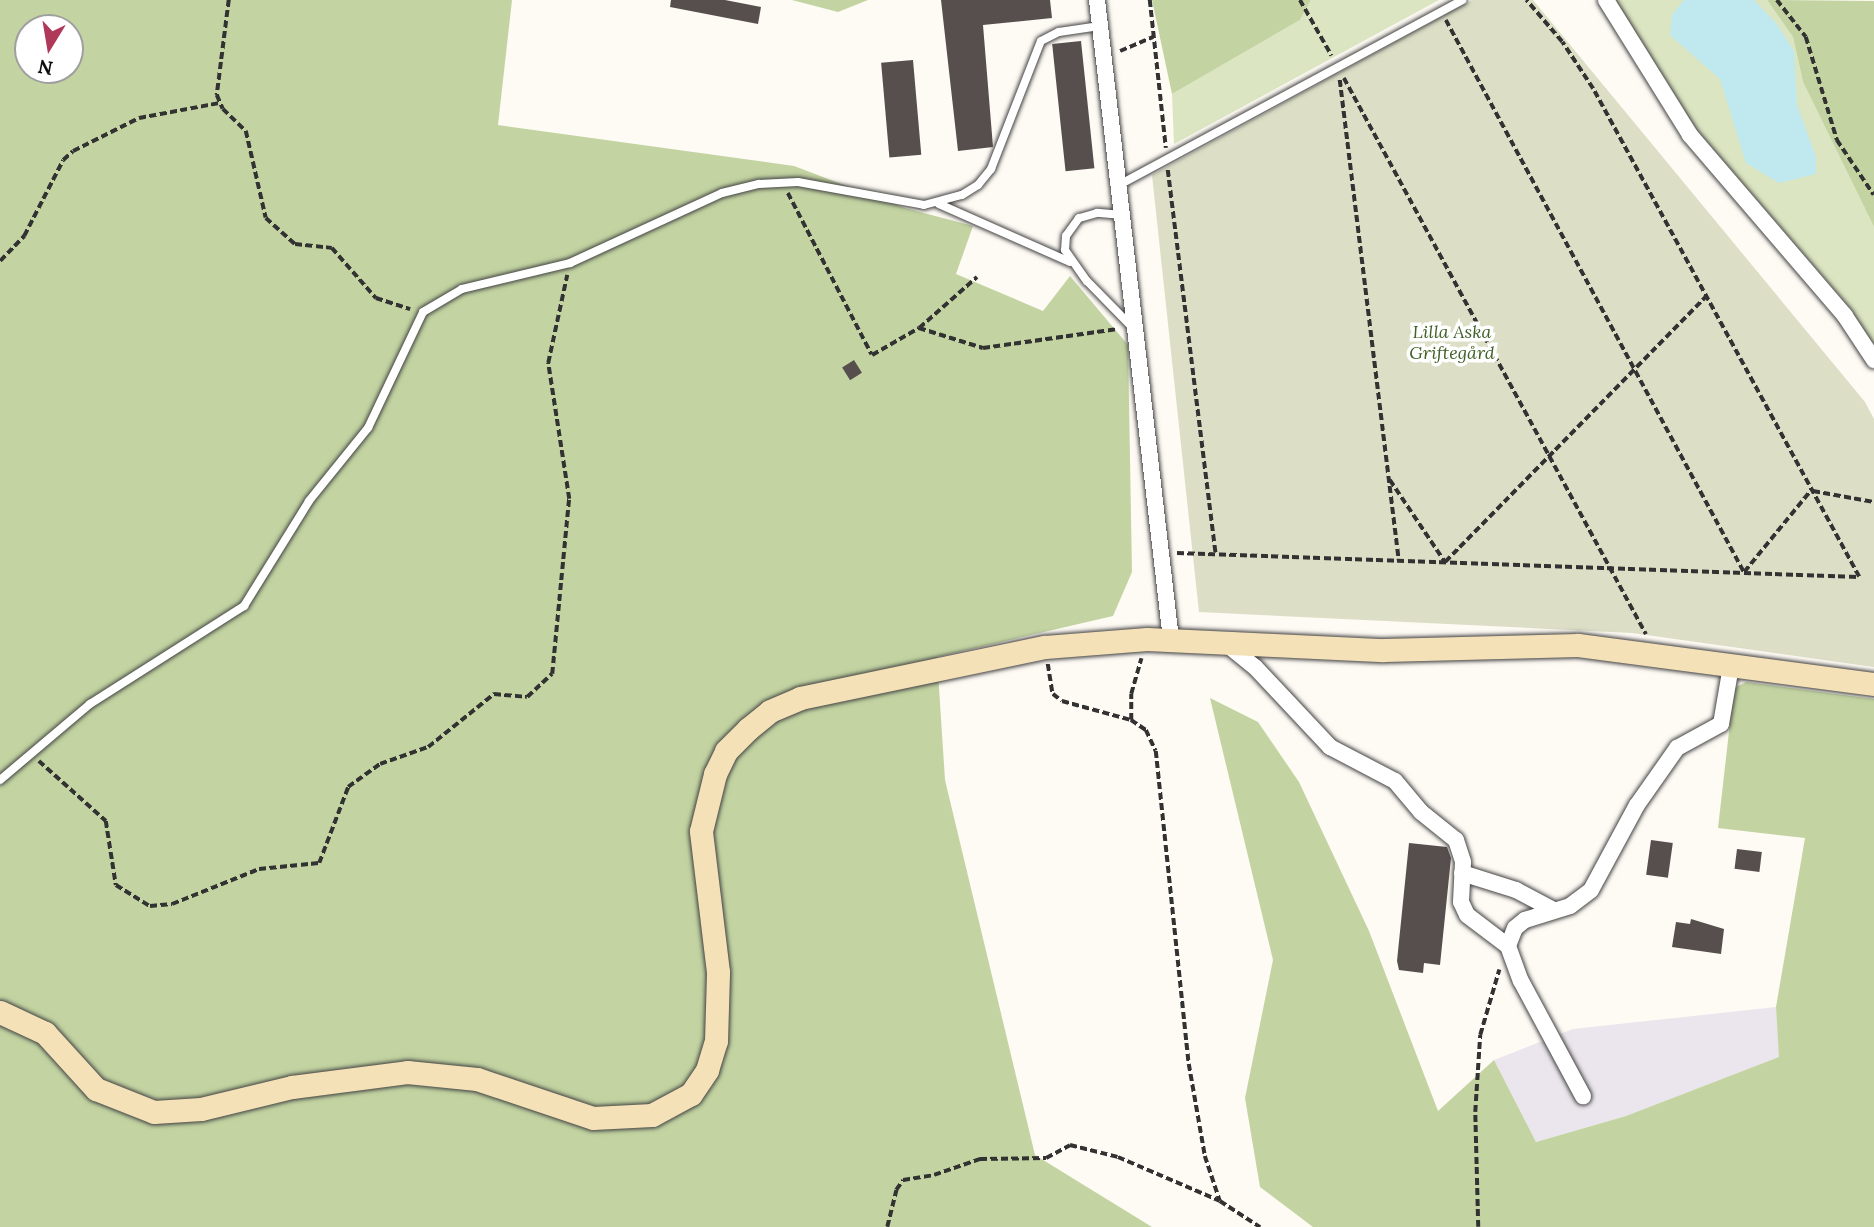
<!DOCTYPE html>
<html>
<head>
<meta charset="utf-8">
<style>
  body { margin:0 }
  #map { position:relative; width:1874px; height:1227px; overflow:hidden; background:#fefaf4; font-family:Lora,serif }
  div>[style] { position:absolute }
  .industrial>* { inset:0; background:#ebe6ed }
  .green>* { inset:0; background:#dbe5c1 }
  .forest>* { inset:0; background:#c3d4a2 }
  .cemetery>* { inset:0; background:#dcdfc6 }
  .water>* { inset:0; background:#bfe8ef }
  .building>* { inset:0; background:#574f4e; transform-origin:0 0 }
  .path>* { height:3.5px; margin-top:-1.75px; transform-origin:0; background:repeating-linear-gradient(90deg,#323232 0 7px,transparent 0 10.5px) }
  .roads { filter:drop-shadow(0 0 2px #434343) drop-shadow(0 0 2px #434343) }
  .lane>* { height:8px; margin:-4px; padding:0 4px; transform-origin:4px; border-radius:4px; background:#fff }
  .street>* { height:16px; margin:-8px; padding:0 8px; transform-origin:8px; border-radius:8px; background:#fff }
  .secondary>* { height:23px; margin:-11.5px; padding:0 11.5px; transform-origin:11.5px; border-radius:11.5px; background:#f5e1b8 }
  span { translate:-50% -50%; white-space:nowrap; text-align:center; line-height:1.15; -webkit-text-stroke:7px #fff; paint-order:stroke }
  .park-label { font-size:18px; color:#406127; font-style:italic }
  .north { position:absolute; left:14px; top:14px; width:70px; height:70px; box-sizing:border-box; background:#fff; border:2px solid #9f9f9f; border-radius:50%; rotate:191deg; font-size:19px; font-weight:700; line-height:28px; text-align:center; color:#101010 }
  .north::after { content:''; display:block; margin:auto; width:24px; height:32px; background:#b03858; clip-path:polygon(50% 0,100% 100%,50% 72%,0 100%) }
</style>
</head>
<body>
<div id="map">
  <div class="industrial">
    <i style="clip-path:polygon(1776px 1007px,1780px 1057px,1626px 1116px,1536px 1142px,1494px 1060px,1573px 1029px)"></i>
  </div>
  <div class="green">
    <i style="clip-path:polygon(1311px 0,1439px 0,1174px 144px,1172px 94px,1300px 20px)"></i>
    <i style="clip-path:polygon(1615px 0,1767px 0,1793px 37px,1803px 82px,1874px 227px,1874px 345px,1850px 308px,1696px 129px)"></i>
  </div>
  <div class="forest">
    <i style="clip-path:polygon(evenodd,0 0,512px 0,498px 125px,794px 166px,905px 208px,973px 226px,956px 274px,1043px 311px,1070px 276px,1128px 345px,1132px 572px,1113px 616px,937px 657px,945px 780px,1035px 1155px,1152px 1227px,0 1227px,0 0,28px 28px,70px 28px,70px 70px,28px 70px,28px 28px)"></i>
    <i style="clip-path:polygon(792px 0,868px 0,838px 12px)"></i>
    <i style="clip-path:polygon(1152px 0,1311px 0,1300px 20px,1172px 94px)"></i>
    <i style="clip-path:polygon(1767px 0,1874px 1px,1874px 227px,1803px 82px,1793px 37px)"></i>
    <i style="clip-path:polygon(1746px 682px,1874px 699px,1874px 1227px,1313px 1227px,1260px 1187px,1245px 1098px,1273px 960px,1210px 698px,1258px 722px,1299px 782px,1369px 931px,1438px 1111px,1494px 1060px,1536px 1142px,1626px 1116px,1779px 1057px,1776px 1007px,1805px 838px,1718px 828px,1734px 688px)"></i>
  </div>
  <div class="cemetery">
    <i style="clip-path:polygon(1472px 0,1533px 0,1865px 402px,1874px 419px,1874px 667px,1632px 633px,1199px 612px,1152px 175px)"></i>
  </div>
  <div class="water">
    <i style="clip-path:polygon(1684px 0,1754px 0,1776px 23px,1794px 51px,1797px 105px,1816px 157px,1816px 174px,1779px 183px,1746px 163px,1720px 79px,1670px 35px,1672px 15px)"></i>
  </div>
  <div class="building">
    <i style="clip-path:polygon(671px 0,725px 0,761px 7px,758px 24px,670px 7px)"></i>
    <i style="clip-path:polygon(941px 0,1050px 0,1052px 18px,983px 25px,993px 147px,958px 151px)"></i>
    <i style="left:1081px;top:41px;width:128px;height:29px;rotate:84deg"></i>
    <i style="left:913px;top:60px;width:95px;height:32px;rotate:85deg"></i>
    <i style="left:854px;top:360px;width:15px;height:14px;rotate:58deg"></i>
    <i style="left:1651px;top:840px;width:22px;height:35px;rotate:8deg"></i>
    <i style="clip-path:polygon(1409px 843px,1447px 847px,1451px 858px,1440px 965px,1424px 963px,1423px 973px,1399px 970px,1397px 961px)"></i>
    <i style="left:1737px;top:849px;width:25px;height:20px;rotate:7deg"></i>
    <i style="clip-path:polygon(1691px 919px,1724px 929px,1721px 954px,1672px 947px,1676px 922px,1690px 924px)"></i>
  </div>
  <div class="path">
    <i style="left:229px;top:0;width:96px;rotate:97.2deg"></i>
    <i style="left:217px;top:95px;width:15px;rotate:67deg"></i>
    <i style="left:223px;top:109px;width:32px;rotate:44deg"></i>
    <i style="left:246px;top:131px;width:89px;rotate:77.1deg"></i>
    <i style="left:266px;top:218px;width:39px;rotate:42deg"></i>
    <i style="left:295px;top:244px;width:37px;rotate:6deg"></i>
    <i style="left:332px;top:248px;width:67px;rotate:48.7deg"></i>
    <i style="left:376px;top:298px;width:36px;rotate:18deg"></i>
    <i style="left:1150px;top:0;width:149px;rotate:83.8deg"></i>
    <i style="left:1300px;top:0;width:64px;rotate:60.3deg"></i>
    <i style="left:1777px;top:0;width:47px;rotate:51.9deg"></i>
    <i style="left:1806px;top:37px;width:108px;rotate:73.2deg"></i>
    <i style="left:1837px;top:140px;width:66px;rotate:56.1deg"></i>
    <i style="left:1446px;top:20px;width:627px;rotate:61.64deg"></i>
    <i style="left:1120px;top:51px;width:36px;rotate:-23deg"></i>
    <i style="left:1344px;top:78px;width:633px;rotate:61.49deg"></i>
    <i style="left:1340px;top:80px;width:484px;rotate:83deg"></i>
    <i style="left:1168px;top:170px;width:387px;rotate:82.9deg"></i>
    <i style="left:788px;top:193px;width:182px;rotate:62.6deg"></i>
    <i style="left:872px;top:355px;width:54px;rotate:-29.9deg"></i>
    <i style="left:919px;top:328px;width:67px;rotate:17.4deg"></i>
    <i style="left:983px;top:348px;width:136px;rotate:-8deg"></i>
    <i style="left:0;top:261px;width:35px;rotate:-46deg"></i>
    <i style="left:24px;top:236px;width:85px;rotate:-62.8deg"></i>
    <i style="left:63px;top:160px;width:13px;rotate:-42deg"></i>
    <i style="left:73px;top:151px;width:74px;rotate:-26.6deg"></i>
    <i style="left:139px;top:118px;width:81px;rotate:-10.6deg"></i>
    <i style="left:919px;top:328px;width:77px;rotate:-41.3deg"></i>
    <i style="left:1390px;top:480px;width:99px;rotate:56.1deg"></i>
    <i style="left:1445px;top:562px;width:373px;rotate:-45.5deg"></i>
    <i style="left:1813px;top:491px;width:62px;rotate:10.2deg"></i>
    <i style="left:1177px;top:553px;width:682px;rotate:2.02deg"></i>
    <i style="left:1859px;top:577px;width:556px;rotate:-118.59deg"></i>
    <i style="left:1593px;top:89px;width:56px;rotate:-123.4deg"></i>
    <i style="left:1562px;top:42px;width:55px;rotate:-130.6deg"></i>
    <i style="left:1744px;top:572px;width:106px;rotate:-50.7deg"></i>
    <i style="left:1048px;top:664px;width:30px;rotate:81deg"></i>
    <i style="left:1053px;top:694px;width:11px;rotate:38deg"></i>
    <i style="left:1062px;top:701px;width:72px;rotate:15.4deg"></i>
    <i style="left:1131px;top:720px;width:18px;rotate:34deg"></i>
    <i style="left:1146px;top:730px;width:23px;rotate:65deg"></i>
    <i style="left:1156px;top:751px;width:315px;rotate:84deg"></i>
    <i style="left:1189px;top:1064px;width:93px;rotate:80.1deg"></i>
    <i style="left:1205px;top:1156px;width:47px;rotate:71.6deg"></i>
    <i style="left:1131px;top:720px;width:26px;rotate:-90deg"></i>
    <i style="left:1131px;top:694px;width:37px;rotate:-74deg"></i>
    <i style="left:39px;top:761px;width:90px;rotate:41.8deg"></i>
    <i style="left:106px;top:821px;width:65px;rotate:81.1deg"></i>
    <i style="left:116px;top:885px;width:40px;rotate:32deg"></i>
    <i style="left:150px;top:906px;width:22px;rotate:-5deg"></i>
    <i style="left:172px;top:904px;width:94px;rotate:-21.9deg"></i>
    <i style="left:259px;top:869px;width:60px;rotate:-5.7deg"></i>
    <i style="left:319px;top:863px;width:81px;rotate:-69.1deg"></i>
    <i style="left:348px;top:787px;width:39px;rotate:-36deg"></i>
    <i style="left:380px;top:764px;width:51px;rotate:-19.5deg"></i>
    <i style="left:428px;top:747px;width:85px;rotate:-38.8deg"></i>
    <i style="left:494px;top:694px;width:33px;rotate:5deg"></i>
    <i style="left:527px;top:697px;width:34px;rotate:-43deg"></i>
    <i style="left:552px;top:674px;width:176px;rotate:-84.5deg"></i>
    <i style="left:569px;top:499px;width:138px;rotate:-98.8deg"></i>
    <i style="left:548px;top:363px;width:90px;rotate:-77.8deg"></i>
    <i style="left:887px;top:1227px;width:38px;rotate:-76deg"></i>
    <i style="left:896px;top:1190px;width:12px;rotate:-55deg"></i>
    <i style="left:903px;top:1180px;width:31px;rotate:-9deg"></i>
    <i style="left:934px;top:1175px;width:49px;rotate:-19.2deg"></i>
    <i style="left:980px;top:1159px;width:66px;rotate:-0.9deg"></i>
    <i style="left:1046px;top:1158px;width:27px;rotate:-28deg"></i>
    <i style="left:1070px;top:1145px;width:49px;rotate:14deg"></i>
    <i style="left:1118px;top:1157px;width:111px;rotate:23.3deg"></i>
    <i style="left:1220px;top:1201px;width:48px;rotate:33deg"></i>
    <i style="left:1478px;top:1227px;width:115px;rotate:-91.5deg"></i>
    <i style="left:1475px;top:1112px;width:77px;rotate:-86.3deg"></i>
    <i style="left:1480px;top:1035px;width:68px;rotate:-73.7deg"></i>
  </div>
  <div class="roads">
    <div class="lane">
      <i style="left:1119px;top:185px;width:390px;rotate:-28.3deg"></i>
      <i style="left:939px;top:204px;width:143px;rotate:23.9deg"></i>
      <i style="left:1122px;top:215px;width:25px;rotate:-175deg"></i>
      <i style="left:1097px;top:213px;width:19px;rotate:164deg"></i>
      <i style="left:1079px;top:218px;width:22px;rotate:126deg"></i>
      <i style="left:1066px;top:236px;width:14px;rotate:94deg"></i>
      <i style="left:1065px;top:250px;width:38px;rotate:55deg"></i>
      <i style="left:1087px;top:281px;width:67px;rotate:45.6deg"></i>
      <i style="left:0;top:780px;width:118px;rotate:-40.2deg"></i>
      <i style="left:90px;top:704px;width:183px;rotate:-32.5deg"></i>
      <i style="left:244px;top:606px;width:123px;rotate:-58.2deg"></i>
      <i style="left:309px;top:501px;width:94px;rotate:-51.1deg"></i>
      <i style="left:368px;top:428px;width:128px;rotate:-64.6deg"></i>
      <i style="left:423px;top:312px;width:45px;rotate:-30.5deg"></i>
      <i style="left:462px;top:289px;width:111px;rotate:-13.5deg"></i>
      <i style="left:570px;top:263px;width:167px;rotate:-24.7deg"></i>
      <i style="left:722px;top:193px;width:38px;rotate:-14deg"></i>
      <i style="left:759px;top:184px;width:39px;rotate:-3deg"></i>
      <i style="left:798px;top:182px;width:128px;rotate:10.3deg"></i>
      <i style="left:924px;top:205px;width:39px;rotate:-15deg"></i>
      <i style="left:962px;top:195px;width:19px;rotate:-32deg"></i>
      <i style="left:978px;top:185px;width:21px;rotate:-51deg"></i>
      <i style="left:991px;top:169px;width:137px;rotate:-68.7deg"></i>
      <i style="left:1041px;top:41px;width:20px;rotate:-27deg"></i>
      <i style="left:1059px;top:32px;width:41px;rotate:-8.3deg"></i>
    </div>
    <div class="street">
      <i style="left:1097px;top:0;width:644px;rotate:83.4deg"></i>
      <i style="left:1606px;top:0;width:159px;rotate:58.1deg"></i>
      <i style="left:1690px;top:135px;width:238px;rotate:49.4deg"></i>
      <i style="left:1845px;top:316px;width:53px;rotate:56.6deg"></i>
      <i style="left:1224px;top:642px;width:40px;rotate:39deg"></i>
      <i style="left:1255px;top:667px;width:110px;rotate:46.8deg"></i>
      <i style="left:1330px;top:747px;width:73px;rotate:27.6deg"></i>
      <i style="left:1395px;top:781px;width:40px;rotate:50deg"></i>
      <i style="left:1421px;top:812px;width:45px;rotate:38.7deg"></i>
      <i style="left:1456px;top:840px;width:23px;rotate:72deg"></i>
      <i style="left:1463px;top:862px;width:40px;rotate:92.9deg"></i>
      <i style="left:1461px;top:902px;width:14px;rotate:65deg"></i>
      <i style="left:1467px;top:915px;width:51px;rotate:37.1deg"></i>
      <i style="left:1508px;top:946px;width:37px;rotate:70deg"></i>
      <i style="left:1521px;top:981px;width:131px;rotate:61.7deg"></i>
      <i style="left:1462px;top:873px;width:57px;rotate:17.5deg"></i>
      <i style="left:1516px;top:890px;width:40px;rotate:28deg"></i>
      <i style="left:1508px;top:946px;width:19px;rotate:-69deg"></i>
      <i style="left:1515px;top:928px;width:13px;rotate:-39deg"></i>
      <i style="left:1525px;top:920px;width:47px;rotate:-17.3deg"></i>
      <i style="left:1570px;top:906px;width:26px;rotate:-37deg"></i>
      <i style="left:1591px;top:890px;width:97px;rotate:-61.6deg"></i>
      <i style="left:1637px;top:805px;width:70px;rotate:-54.9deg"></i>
      <i style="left:1677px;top:748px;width:50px;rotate:-28.6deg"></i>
      <i style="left:1721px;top:724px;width:59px;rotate:-80.2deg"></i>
    </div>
    <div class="secondary">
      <i style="left:0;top:1012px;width:50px;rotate:25deg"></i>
      <i style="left:45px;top:1033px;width:76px;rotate:47.7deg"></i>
      <i style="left:96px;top:1089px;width:62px;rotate:21.6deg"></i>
      <i style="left:154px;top:1112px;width:47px;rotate:-3.7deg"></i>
      <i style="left:201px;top:1109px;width:94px;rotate:-13.6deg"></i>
      <i style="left:292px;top:1087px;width:116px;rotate:-7.4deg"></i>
      <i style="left:407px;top:1072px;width:70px;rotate:5.7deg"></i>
      <i style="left:477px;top:1079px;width:122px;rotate:18.6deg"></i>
      <i style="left:593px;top:1118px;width:59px;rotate:-2.9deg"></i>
      <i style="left:652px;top:1115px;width:44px;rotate:-28.3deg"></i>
      <i style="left:691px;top:1094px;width:29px;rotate:-56deg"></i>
      <i style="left:707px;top:1070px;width:30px;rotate:-73deg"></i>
      <i style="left:716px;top:1041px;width:69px;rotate:-88.3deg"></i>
      <i style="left:718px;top:972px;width:142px;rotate:-96.9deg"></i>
      <i style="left:701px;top:831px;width:59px;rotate:-76.2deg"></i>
      <i style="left:715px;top:774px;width:25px;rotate:-64deg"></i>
      <i style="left:726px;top:751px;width:31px;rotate:-45deg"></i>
      <i style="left:748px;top:729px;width:28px;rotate:-39deg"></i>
      <i style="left:770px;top:711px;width:33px;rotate:-23deg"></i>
      <i style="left:800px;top:698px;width:250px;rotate:-11.8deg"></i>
      <i style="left:1045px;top:647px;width:102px;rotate:-4.5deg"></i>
      <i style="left:1147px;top:639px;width:237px;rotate:2.7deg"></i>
      <i style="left:1384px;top:650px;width:194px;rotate:-1.5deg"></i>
      <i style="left:1578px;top:645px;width:299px;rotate:7.5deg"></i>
    </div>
  </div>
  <div class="park-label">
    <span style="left:1452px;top:343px">Lilla Aska<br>Griftegård</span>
  </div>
  <div class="north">N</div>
</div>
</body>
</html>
